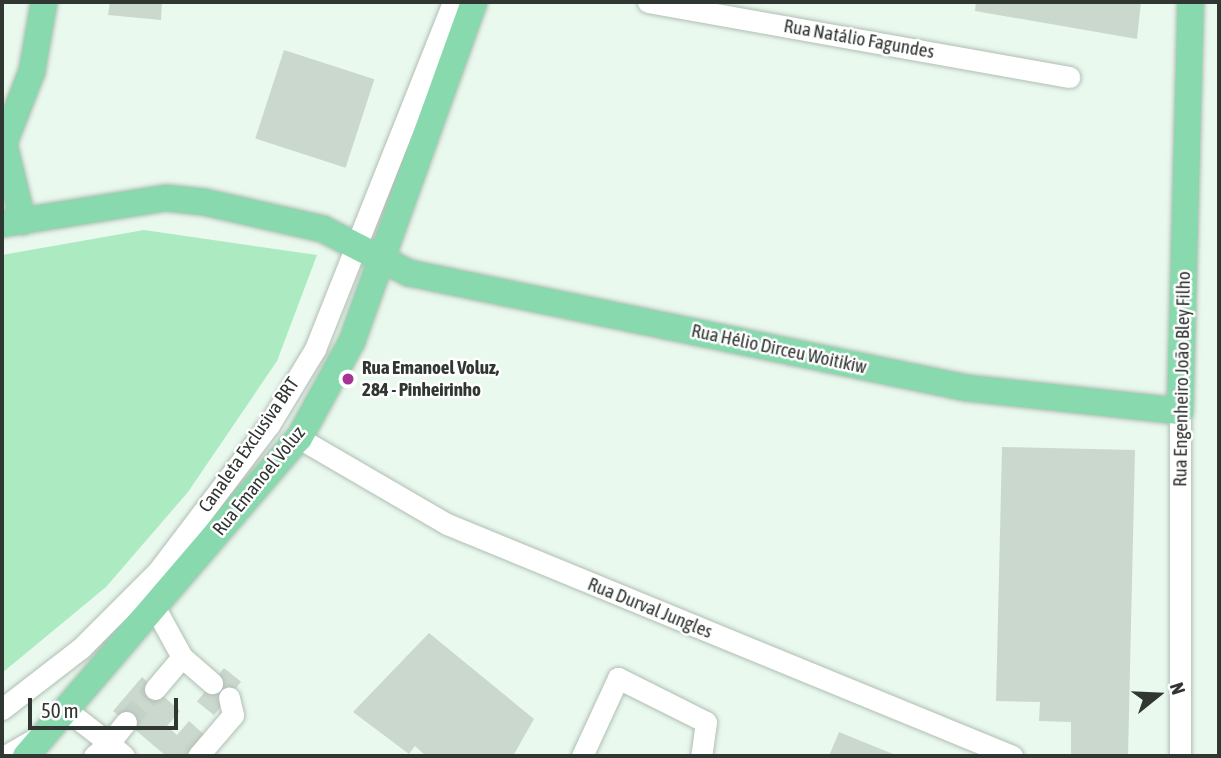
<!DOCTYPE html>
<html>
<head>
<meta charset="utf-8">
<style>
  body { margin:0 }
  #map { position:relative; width:1221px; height:758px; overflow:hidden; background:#eaf9ee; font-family:"Asap Condensed",sans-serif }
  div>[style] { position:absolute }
  .green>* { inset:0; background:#aceac1 }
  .building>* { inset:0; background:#cad8ce; transform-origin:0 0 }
  .minor-tunnel>* { height:21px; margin-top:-10.5px; transform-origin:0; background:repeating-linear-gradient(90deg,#c5d2c8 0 21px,transparent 0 31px) }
  .roads { filter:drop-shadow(0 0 2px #b0beb4) drop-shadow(0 0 2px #b0beb4) }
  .minor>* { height:21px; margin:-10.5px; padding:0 10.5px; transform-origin:10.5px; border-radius:10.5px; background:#fff }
  .major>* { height:26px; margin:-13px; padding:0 13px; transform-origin:13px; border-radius:13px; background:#88d9ad }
  .dots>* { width:19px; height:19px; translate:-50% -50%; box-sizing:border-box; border:4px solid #fff; border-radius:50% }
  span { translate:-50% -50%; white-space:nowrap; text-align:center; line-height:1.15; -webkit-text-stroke:5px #fff; paint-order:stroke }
  .street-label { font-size:19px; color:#303632 }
  .poi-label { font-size:19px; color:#303632; font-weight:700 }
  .left { translate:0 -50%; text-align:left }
  .frame { position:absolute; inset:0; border:4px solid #303632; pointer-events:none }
  .north { position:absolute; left:1123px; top:660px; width:70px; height:70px; -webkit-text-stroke:5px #fff; paint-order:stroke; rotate:72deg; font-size:19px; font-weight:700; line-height:28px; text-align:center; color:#303632 }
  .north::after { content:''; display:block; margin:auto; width:24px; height:32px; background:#303632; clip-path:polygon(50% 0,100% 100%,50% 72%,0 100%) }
  .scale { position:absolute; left:28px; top:698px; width:150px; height:32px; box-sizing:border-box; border:4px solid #303632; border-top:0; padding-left:9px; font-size:21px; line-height:24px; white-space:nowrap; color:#303632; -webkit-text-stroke:5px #fff; paint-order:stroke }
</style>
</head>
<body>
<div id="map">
  <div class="green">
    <i style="clip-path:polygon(144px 230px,317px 255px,277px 361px,188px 492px,106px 587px,2px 673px,2px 255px)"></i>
  </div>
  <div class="building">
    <i style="clip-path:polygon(110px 2px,162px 2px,161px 20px,108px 15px)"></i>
    <i style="clip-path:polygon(976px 2px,1141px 2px,1137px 39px,975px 11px)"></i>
    <i style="left:284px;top:50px;width:95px;height:93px;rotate:18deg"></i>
    <i style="clip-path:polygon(1002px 447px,1135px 450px,1128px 756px,1071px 756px,1071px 722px,1039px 721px,1040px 702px,996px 701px)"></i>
    <i style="clip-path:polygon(429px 633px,534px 719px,513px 756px,426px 756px,415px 746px,409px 754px,353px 712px)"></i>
    <i style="left:224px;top:668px;width:22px;height:43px;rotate:39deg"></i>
    <i style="clip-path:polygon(142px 677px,180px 711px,167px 726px,177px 735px,189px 721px,208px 738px,192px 756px,166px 756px,113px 711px)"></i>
    <i style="clip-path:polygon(839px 732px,898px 756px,829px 756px)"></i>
  </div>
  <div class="minor-tunnel">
    <i style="left:126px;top:722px;width:44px;rotate:-48.7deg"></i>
  </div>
  <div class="roads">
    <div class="minor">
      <i style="left:648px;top:2px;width:428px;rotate:10.1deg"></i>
      <i style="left:1180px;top:411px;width:345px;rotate:90deg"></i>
      <i style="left:299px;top:438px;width:171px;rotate:30.2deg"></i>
      <i style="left:447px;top:524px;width:611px;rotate:22.32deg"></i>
      <i style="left:154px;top:606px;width:58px;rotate:61.2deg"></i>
      <i style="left:182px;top:657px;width:42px;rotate:130.2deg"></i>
      <i style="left:182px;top:657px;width:40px;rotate:41deg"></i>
      <i style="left:2px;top:709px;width:100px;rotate:-37.7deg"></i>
      <i style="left:81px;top:648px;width:109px;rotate:-45deg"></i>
      <i style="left:158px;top:571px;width:183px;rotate:-52.8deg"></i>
      <i style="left:269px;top:425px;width:89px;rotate:-58.8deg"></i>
      <i style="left:315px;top:349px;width:373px;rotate:-68.3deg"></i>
      <i style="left:65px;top:709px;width:56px;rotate:37.7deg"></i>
      <i style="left:109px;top:743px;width:27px;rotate:-51deg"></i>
      <i style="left:5px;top:756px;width:39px;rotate:-30deg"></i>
      <i style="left:94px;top:756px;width:20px;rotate:-41deg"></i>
      <i style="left:109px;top:743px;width:20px;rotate:41deg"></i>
      <i style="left:198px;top:756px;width:54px;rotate:-49.5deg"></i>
      <i style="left:233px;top:715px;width:18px;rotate:-103deg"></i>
      <i style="left:582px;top:756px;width:86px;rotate:-65.2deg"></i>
      <i style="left:618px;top:678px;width:98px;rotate:26.6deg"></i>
      <i style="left:706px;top:722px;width:34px;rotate:98deg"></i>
    </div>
    <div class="major">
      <i style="left:4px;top:144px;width:80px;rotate:76.3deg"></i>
      <i style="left:2px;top:148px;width:83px;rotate:-68.7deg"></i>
      <i style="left:32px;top:71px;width:70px;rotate:-80.1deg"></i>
      <i style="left:2px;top:224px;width:166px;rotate:-9deg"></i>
      <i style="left:166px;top:198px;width:38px;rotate:6deg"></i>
      <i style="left:204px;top:202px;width:122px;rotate:12.8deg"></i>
      <i style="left:323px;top:229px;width:97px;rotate:27.1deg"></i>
      <i style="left:409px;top:273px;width:570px;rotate:11.65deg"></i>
      <i style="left:967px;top:388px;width:214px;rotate:6.2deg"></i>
      <i style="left:1180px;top:411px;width:409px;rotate:-88.5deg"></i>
      <i style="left:26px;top:756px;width:419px;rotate:-49.4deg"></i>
      <i style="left:299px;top:438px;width:111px;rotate:-61.3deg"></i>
      <i style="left:352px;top:341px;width:360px;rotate:-70.2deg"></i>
    </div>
  </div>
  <div class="dots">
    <i style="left:348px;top:379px;background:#a53492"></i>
  </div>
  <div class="street-label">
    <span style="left:859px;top:39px;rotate:10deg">Rua Natálio Fagundes</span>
    <span style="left:779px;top:349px;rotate:12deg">Rua Hélio Dirceu Woitikiw</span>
    <span style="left:1182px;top:379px;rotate:-89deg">Rua Engenheiro João Bley Filho</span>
    <span style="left:249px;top:445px;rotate:-55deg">Canaleta Exclusiva BRT</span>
    <span style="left:259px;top:481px;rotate:-51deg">Rua Emanoel Voluz</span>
    <span style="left:650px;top:608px;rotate:22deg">Rua Durval Jungles</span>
  </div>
  <div class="poi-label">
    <span class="left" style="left:362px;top:379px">Rua Emanoel Voluz,<br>284 - Pinheirinho</span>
  </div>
  <div class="frame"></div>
  <div class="north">N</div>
  <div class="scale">50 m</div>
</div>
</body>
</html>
